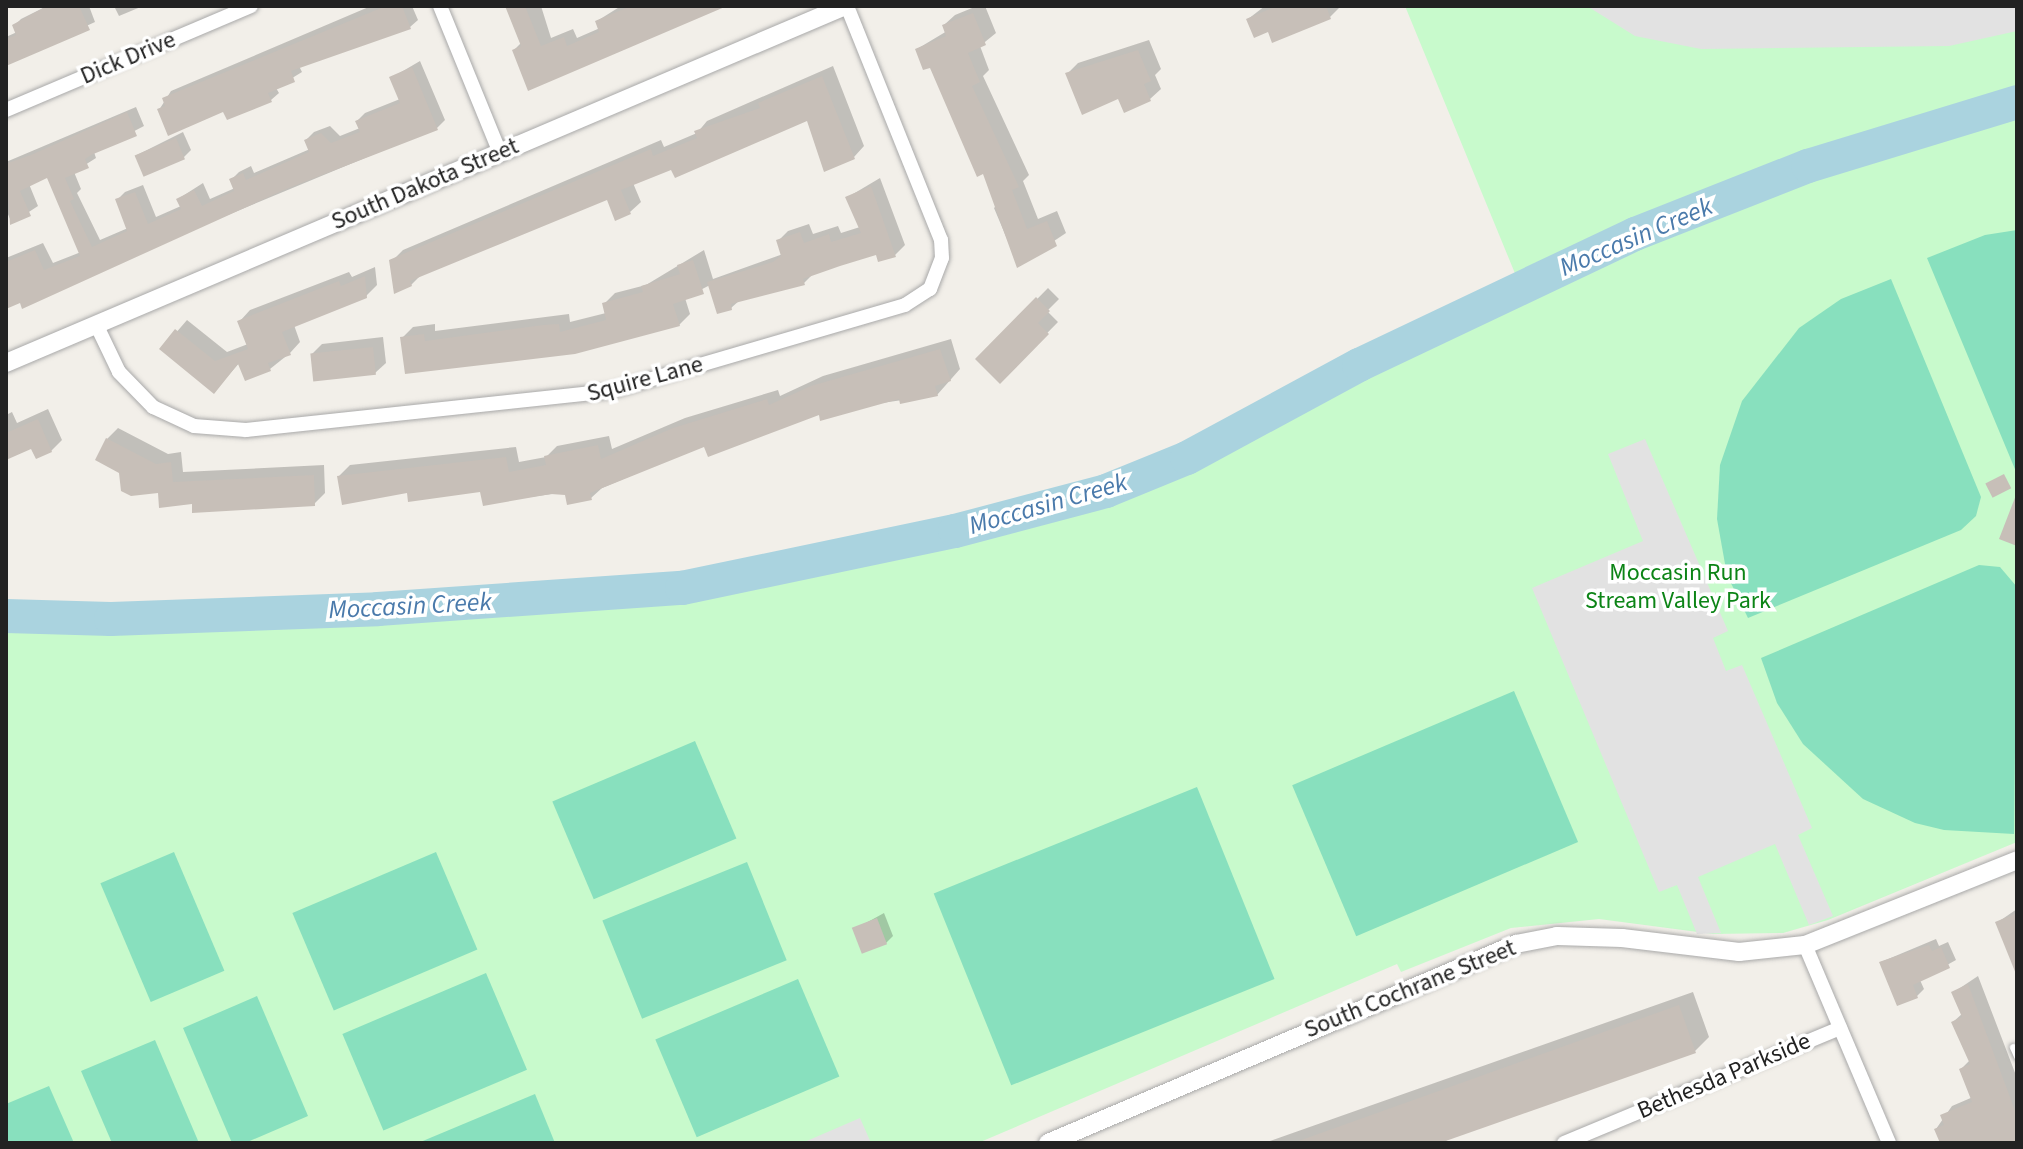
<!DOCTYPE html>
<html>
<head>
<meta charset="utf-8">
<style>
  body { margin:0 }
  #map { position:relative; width:2023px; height:1149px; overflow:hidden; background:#f2efe9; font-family:"Source Sans 3",sans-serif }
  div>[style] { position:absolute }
  .park>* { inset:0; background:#c8facc }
  .pitch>* { inset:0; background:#88e0be; transform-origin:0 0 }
  .parking>* { inset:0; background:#e2e2e2 }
  .shadow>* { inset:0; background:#0003 }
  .river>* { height:34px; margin:-17px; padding:0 17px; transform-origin:17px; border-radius:17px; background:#aad3df }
  .building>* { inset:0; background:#c7bfb8; transform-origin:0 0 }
  .roads { filter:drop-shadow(0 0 2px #a9a9a9) drop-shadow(0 0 2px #a9a9a9) }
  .service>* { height:7px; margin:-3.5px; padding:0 3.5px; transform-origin:3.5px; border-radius:3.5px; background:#fff }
  .minor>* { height:14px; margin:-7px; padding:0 7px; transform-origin:7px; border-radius:7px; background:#fff }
  .tertiary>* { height:18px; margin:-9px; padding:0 9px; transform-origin:9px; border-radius:9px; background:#fff }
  span { translate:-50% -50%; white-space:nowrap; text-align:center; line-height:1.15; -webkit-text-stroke:7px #fff; paint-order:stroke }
  .street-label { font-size:24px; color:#222 }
  .park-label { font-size:24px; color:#0c8416 }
  .water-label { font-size:26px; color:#4a7aab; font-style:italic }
  .frame { position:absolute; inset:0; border:8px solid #222; pointer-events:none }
</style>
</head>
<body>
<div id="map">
  <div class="park">
    <i style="clip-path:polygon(1405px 6px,2017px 6px,2017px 842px,1828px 920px,1783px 933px,1713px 934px,1599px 919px,1511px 928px,1401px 972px,1397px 964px,978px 1143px,6px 1143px,6px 616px,111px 619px,378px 609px,682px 588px,955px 531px,1106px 491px,1187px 458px,1359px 365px,1521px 288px)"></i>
  </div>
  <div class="pitch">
    <i style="clip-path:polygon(2017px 230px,2017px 474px,1927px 258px,1985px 235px)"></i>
    <i style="clip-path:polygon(1891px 279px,1981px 497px,1976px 516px,1961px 530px,1748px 618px,1727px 575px,1717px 519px,1720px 465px,1742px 401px,1799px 328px,1841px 299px)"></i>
    <i style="clip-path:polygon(1979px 565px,2000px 567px,2017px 587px,2014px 834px,1944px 830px,1915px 823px,1863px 799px,1803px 744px,1777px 703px,1761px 658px)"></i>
    <i style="left:1514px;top:691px;width:164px;height:241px;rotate:67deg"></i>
    <i style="left:695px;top:741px;width:106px;height:155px;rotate:67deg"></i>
    <i style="left:1197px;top:787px;width:207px;height:284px;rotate:68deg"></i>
    <i style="left:174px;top:852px;width:129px;height:80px;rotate:67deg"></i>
    <i style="left:436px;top:852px;width:106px;height:156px;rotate:67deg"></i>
    <i style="left:747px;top:862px;width:106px;height:156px;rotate:68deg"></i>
    <i style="left:486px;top:973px;width:105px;height:156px;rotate:67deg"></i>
    <i style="left:798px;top:979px;width:106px;height:155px;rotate:67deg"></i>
    <i style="clip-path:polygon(257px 996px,308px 1116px,245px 1143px,232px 1143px,183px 1028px)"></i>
    <i style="clip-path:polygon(155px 1040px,199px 1143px,112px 1143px,81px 1071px)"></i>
    <i style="clip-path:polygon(49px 1086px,74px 1143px,6px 1143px,6px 1104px)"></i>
    <i style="clip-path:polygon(535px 1094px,555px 1143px,418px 1143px)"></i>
  </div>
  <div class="parking">
    <i style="clip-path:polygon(1587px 6px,2017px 6px,2017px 31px,1949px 46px,1701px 49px,1635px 36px)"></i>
    <i style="clip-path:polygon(1645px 439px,1728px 631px,1713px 638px,1726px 671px,1742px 665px,1812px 828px,1798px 835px,1833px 916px,1809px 925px,1775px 844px,1698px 877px,1721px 933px,1697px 934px,1677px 885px,1659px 892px,1532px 588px,1643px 541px,1608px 454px)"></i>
    <i style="clip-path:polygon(860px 1118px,871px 1143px,802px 1143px)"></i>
  </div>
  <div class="shadow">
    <i style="clip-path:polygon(47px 6px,89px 6px,95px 22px,6px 63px,6px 37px,17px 32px,14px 26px,21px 19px)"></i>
    <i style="clip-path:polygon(114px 6px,143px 6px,119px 16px)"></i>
    <i style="clip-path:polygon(371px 6px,412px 6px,418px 20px,410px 27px,299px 66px,302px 72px,276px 88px,279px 93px,271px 100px,228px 117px,225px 109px,159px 110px,171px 91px)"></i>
    <i style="clip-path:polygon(507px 6px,541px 6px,551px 38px,573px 29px,577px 38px,600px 28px,597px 21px,621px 6px,723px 6px,529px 88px,514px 50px,522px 42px)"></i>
    <i style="clip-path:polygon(977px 6px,985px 6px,996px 33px,980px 46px,989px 70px,983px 76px,1029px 175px,1023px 181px,1038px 219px,1057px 211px,1066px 233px,1018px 265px,994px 208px,998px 204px,932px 65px,917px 49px,947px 31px,944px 25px,955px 15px)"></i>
    <i style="clip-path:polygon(1265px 6px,1341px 6px,1330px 17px,1269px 29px,1248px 19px)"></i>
    <i style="clip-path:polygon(1149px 40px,1161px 69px,1155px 75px,1161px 89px,1150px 99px,1120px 97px,1067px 74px,1078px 63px)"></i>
    <i style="clip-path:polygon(420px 61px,445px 120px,437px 128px,6px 307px,6px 258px,43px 243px,53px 263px,81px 252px,48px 175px,29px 184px,38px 206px,12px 223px,6px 210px,6px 162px,136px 107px,144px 126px,94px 152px,96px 158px,74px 172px,81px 189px,77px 193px,100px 240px,128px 228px,117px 200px,125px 192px,143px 185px,156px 217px,181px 206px,178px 199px,203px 183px,210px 199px,235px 188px,231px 180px,239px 172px,251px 166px,254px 173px,310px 149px,306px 140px,314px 132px,330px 126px,340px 136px,360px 128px,357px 121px,365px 113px,400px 99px,391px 78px)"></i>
    <i style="clip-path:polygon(833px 66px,864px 146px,854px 157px,809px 118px,633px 183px,641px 202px,630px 212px,608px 198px,423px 273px,411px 285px,392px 261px,403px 250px,661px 140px,664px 147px,697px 133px,707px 121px)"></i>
    <i style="clip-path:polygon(183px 132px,191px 150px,184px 157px,137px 155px)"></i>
    <i style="clip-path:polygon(880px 178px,905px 245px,895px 255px,877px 253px,814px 273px,804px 283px,740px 300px,731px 308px,710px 285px,685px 298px,690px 314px,679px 325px,521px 360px,402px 338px,413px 327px,435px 324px,435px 331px,569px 314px,570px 322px,606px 313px,604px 304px,615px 293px,646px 285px,704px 250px,713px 279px,783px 254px,778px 241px,788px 231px,809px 224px,813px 234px,838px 226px,841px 233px,860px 227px,848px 197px)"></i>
    <i style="clip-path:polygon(375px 267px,377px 285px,366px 296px,294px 325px,300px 342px,290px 353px,270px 369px,240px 362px,214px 392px,162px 349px,187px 320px,227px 352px,248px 344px,240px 321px,250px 310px,349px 272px,352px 277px)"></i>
    <i style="clip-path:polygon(1048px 288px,1059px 299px,1047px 311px,1058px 322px,1000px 381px,978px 359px)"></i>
    <i style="clip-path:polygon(383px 337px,386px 363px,375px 373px,312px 354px,322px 344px)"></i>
    <i style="clip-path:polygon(951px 339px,960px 369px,937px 395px,820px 412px,706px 444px,602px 488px,591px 498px,567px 492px,485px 503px,482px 489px,409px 491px,339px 476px,350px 465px,516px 447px,519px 462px,546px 457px,557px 446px,609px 436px,612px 449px,685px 418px,778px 390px,780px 396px,823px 376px)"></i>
    <i style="clip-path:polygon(48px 409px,62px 440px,51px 451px,32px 446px,6px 458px,6px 415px,12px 412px,17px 423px)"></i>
    <i style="clip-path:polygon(118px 428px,168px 454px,181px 452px,183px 472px,324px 465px,325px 493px,314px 504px,194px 502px,160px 491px,121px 471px,107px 439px)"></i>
    <i style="clip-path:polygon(2017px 909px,2017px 950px,1998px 922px)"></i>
    <i style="clip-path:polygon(884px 913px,893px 936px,886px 943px,855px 929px)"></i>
    <i style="clip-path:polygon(1936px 939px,1939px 946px,1948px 942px,1956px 960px,1920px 980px,1924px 989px,1917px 996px,1881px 962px)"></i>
    <i style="clip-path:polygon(1978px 976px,2017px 1078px,2016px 1143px,1942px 1143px,1936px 1129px,1952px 1106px,1973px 1097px,1961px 1069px,1970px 1060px,1953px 1022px,1963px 1013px,1954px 992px)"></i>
    <i style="clip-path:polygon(1693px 992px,1709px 1037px,1695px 1051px,1446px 1139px,1447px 1143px,1264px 1143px)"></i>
  </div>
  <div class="river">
    <i style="left:6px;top:616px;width:105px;rotate:1.6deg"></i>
    <i style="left:111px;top:619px;width:267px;rotate:-2.1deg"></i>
    <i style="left:378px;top:609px;width:305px;rotate:-4deg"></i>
    <i style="left:682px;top:588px;width:279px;rotate:-11.8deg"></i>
    <i style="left:955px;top:531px;width:156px;rotate:-14.8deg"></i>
    <i style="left:1106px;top:491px;width:87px;rotate:-22.2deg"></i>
    <i style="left:1187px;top:458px;width:196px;rotate:-28.4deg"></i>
    <i style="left:1359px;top:365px;width:306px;rotate:-25.4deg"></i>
    <i style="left:1635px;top:234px;width:186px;rotate:-21.5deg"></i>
    <i style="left:1808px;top:166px;width:219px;rotate:-17deg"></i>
  </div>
  <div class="building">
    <i style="clip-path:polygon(47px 6px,79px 6px,90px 30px,6px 66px,6px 39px,16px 35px,12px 25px)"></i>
    <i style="clip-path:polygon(386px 6px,402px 6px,411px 29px,291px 71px,295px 82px,268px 93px,272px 102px,227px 120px,223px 112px,168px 136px,157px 109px,165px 106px,162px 98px)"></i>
    <i style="clip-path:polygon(505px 6px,525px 6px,541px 46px,564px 37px,567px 46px,599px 32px,595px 21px,631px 6px,727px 6px,528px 91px,512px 50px,521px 46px)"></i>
    <i style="clip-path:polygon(1277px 6px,1326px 6px,1331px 19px,1272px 43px,1268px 32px,1254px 38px,1246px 19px)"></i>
    <i style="clip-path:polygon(973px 13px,986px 45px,968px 53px,980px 82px,972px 86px,1019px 187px,1012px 190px,1027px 229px,1047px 221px,1057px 246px,1017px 268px,983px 174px,977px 177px,930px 68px,923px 70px,915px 49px,946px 36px,942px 25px)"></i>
    <i style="clip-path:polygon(1138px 50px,1151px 81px,1144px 84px,1151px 101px,1124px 113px,1118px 99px,1082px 115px,1065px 73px)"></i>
    <i style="clip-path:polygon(412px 67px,438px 130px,286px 189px,22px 309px,20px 303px,6px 309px,6px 262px,35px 250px,44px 270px,80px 256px,47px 178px,20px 191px,31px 216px,10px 225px,6px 158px,8px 163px,31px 155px,127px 112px,137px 136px,91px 155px,85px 159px,89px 168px,65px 178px,74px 199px,70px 201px,92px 247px,127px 231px,115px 199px,135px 192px,148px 224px,181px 209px,176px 199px,194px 190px,202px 206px,234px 191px,229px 179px,243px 173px,246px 180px,309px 152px,304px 140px,321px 133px,331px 143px,360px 132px,355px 121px,400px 103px,389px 77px)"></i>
    <i style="clip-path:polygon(822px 76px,855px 159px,824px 172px,807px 121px,675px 178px,671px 170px,621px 190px,631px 214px,615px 221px,607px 200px,410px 281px,412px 286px,394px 294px,389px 260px,651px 149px,653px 156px,697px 138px,694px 131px,760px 108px,758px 103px)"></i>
    <i style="left:176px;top:138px;width:23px;height:45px;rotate:67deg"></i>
    <i style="clip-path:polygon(871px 186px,896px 257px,878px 262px,876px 255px,840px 266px,803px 279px,805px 285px,731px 304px,732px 310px,717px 314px,707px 282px,773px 262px,781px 256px,776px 240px,800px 232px,804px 243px,829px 234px,831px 242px,861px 233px,845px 197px)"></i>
    <i style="clip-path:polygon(693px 260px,704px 294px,673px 304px,680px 326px,575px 354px,405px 374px,400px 337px,424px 334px,425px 341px,543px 325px,559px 324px,560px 332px,606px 320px,602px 303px,643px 292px,641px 286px,680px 274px,677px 265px)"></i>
    <i style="clip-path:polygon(365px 276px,367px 298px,282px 332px,291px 355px,268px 363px,271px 371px,245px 381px,238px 364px,214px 394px,159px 349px,175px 329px,215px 361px,248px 349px,237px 321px,339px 281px,341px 286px)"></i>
    <i style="clip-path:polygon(1036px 297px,1050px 311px,1038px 323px,1049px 334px,1000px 384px,975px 359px)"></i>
    <i style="left:373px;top:347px;width:28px;height:63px;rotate:84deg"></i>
    <i style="clip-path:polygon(940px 349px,951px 381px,935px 386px,938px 396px,900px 404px,899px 399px,820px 421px,819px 415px,708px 457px,704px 447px,590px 493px,592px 500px,567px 505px,565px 495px,551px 494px,483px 506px,480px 492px,408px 502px,407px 493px,342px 505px,337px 476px,506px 457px,509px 472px,546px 465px,544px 456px,598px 445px,601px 459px,673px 428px,767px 399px,769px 405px,811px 386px)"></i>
    <i style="clip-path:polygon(38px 419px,52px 452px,36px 459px,31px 449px,6px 460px,6px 433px)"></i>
    <i style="clip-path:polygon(106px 438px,156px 464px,171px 462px,173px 482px,314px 475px,315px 506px,192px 513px,192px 504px,159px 508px,158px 493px,131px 496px,121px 491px,119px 473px,95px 460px)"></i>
    <i style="left:2004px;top:474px;width:16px;height:21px;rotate:63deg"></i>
    <i style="clip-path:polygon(2016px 495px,2017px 495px,2017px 546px,1999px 539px)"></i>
    <i style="clip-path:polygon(2017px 913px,2017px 974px,2016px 974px,1995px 922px)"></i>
    <i style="left:877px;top:918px;width:28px;height:27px;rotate:69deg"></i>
    <i style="clip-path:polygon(1929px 945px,1932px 951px,1941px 947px,1950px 968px,1913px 985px,1918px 998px,1897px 1006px,1879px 962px)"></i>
    <i style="clip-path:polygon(1968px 984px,2017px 1116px,2017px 1143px,1940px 1143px,1934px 1129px,1944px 1125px,1940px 1115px,1972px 1102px,1959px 1069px,1970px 1064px,1951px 1022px,1962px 1017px,1951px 992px)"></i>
    <i style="clip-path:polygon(1679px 1005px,1696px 1053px,1440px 1143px,1293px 1143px)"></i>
  </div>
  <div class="roads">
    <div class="service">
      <i style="left:2013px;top:1047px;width:10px;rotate:66deg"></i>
    </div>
    <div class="minor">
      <i style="left:440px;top:6px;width:159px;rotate:67.8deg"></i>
      <i style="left:6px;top:110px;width:266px;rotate:-23deg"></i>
      <i style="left:96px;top:324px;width:53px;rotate:64.4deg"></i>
      <i style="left:119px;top:372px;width:49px;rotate:45.8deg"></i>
      <i style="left:153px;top:407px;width:45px;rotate:24.9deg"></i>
      <i style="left:194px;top:426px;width:52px;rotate:4.4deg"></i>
      <i style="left:246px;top:430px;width:367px;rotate:-6.1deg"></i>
      <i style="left:611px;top:391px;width:306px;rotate:-16.3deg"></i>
      <i style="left:905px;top:305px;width:30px;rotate:-33deg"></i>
      <i style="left:930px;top:289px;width:33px;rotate:-69deg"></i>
      <i style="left:942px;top:258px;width:18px;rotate:-93deg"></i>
      <i style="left:941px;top:240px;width:252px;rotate:-111.9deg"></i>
      <i style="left:1805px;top:945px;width:215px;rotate:67deg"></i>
      <i style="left:1564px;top:1143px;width:299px;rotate:-22.6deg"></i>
    </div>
    <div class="tertiary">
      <i style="left:6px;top:363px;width:912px;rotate:-23.05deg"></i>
      <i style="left:1048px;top:1143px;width:509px;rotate:-23.04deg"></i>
      <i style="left:1516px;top:944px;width:42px;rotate:-11deg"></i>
      <i style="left:1557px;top:936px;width:65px;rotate:1.8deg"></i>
      <i style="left:1622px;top:938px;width:118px;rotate:6.8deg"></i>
      <i style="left:1739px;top:952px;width:66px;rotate:-6.1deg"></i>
      <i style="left:1805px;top:945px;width:228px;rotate:-21.8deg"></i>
    </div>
  </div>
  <div class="street-label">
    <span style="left:128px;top:58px;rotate:-23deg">Dick Drive</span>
    <span style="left:425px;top:184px;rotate:-23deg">South Dakota Street</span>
    <span style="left:645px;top:379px;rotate:-15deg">Squire Lane</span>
    <span style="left:1410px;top:989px;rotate:-22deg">South Cochrane Street</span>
    <span style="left:1724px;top:1076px;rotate:-23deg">Bethesda Parkside</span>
  </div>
  <div class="park-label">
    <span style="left:1678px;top:587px">Moccasin Run<br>Stream Valley Park</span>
  </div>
  <div class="water-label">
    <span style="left:1636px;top:237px;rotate:-23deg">Moccasin Creek</span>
    <span style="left:1048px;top:504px;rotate:-16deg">Moccasin Creek</span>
    <span style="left:410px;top:606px;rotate:-3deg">Moccasin Creek</span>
  </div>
  <div class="frame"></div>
</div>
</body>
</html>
